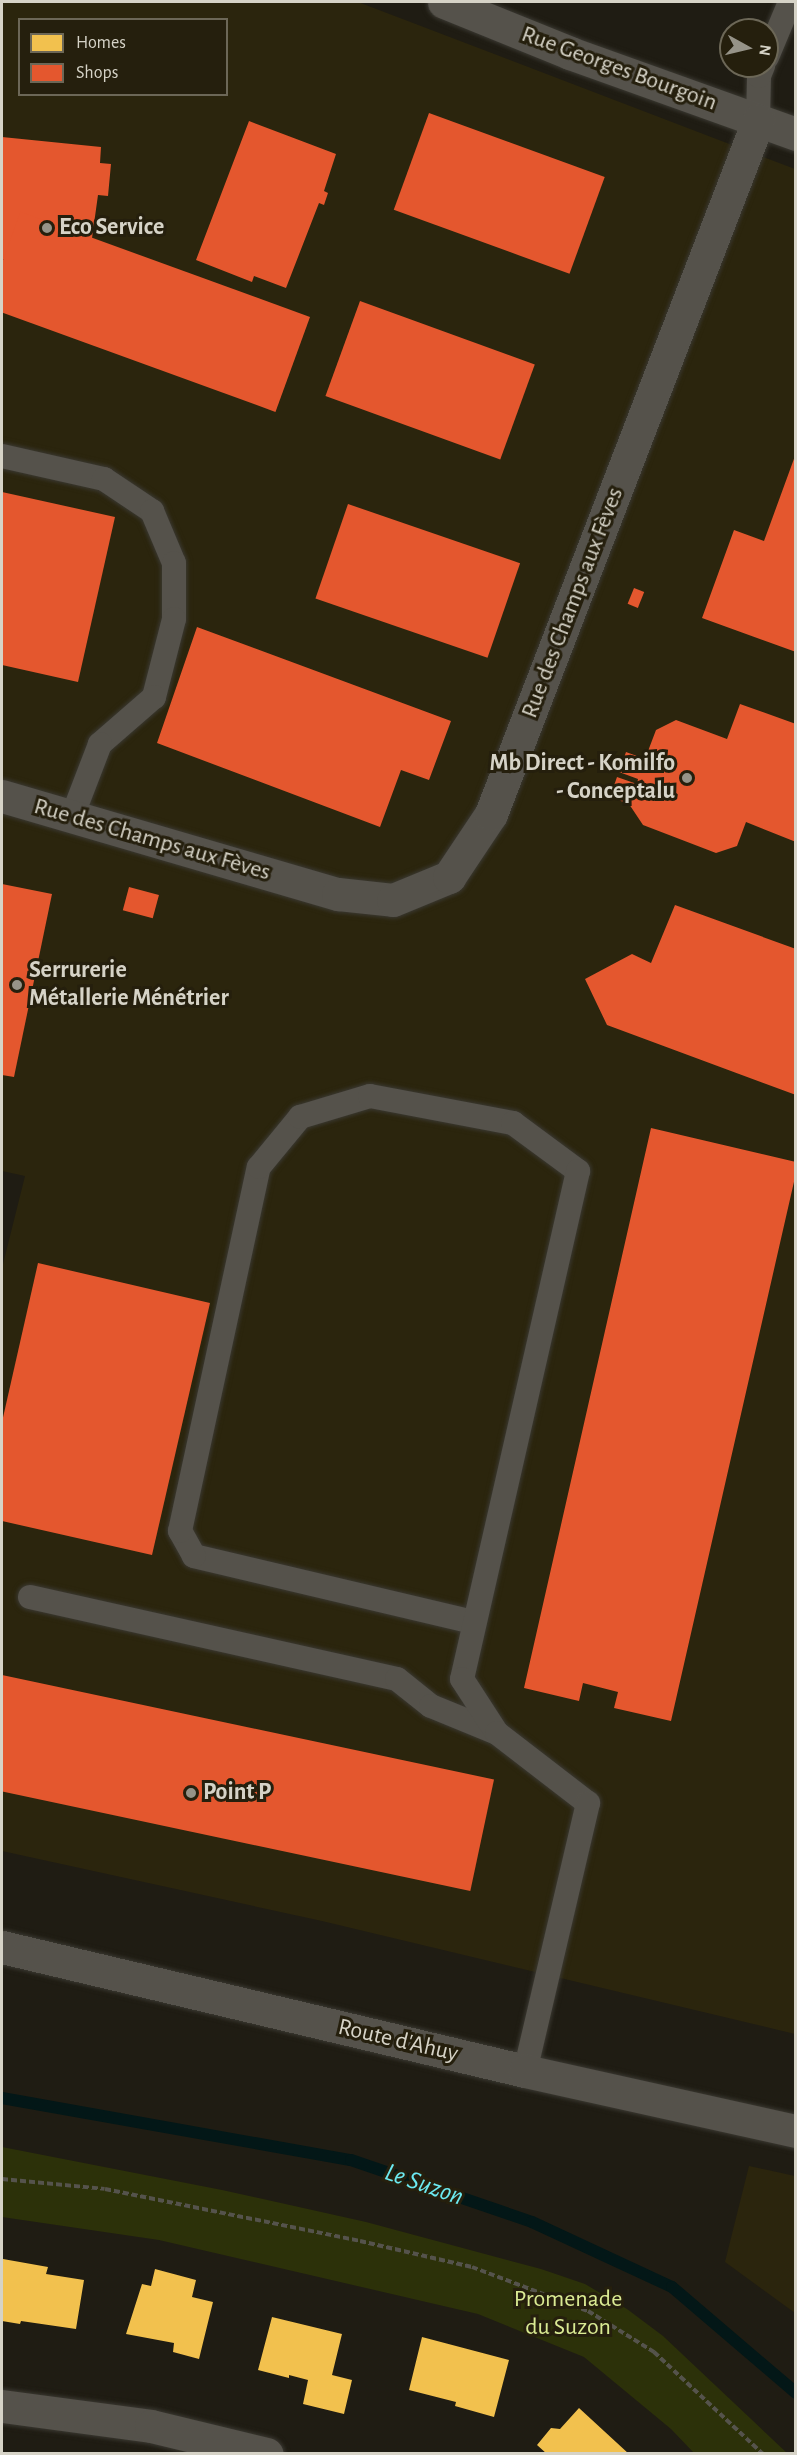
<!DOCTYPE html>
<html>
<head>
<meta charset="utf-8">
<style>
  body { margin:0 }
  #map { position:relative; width:797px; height:2455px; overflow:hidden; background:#1f1c13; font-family:"Alegreya Sans",sans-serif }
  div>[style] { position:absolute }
  .built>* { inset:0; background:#2b250d }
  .green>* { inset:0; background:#2c3109 }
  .homes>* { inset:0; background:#f2c14e }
  .shops>* { inset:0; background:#e4572e; transform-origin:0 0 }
  .stream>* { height:12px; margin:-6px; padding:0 6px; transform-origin:6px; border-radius:6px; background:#031717 }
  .path>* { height:4px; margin-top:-2px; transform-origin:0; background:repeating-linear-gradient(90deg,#55534c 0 6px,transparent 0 9px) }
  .roads { filter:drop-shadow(0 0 2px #3a3831) drop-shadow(0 0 2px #3a3831) }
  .lane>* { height:24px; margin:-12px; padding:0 12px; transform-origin:12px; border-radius:12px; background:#55524b }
  .street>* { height:33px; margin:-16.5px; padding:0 16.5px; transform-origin:16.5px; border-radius:16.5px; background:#55524b }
  .secondary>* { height:33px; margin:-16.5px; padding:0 16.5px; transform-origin:16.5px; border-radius:16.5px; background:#55524b }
  .dots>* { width:16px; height:16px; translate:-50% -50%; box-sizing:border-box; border:3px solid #251f0d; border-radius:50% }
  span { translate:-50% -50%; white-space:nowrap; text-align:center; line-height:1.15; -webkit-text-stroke:6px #251f0d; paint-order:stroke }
  .street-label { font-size:24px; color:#d6d3c7 }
  .poi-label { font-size:24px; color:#d6d3c7; font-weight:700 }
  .left { translate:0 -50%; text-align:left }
  .right { translate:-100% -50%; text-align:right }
  .park-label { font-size:24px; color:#daea93 }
  .water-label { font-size:26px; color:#6ceaf1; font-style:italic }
  .frame { position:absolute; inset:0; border:3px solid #d6d3c7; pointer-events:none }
  .legend { position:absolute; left:18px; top:18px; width:210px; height:78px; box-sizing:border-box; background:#251f0d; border:2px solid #6c6757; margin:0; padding:8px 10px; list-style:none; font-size:18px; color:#d6d3c7 }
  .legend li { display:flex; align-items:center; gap:12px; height:30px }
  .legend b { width:30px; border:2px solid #6c6757 }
  .north { position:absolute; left:719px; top:18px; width:60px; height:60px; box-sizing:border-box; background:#251f0d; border:2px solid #6c6757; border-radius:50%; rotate:98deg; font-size:16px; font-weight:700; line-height:24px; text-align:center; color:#d6d3c7 }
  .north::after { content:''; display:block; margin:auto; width:21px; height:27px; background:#969388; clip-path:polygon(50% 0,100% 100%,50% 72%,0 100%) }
</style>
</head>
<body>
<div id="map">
  <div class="built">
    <i style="clip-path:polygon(evenodd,2px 2px,358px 2px,795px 169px,795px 2034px,322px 1921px,2px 1851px,2px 1268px,25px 1176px,2px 1171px,2px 2px,20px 20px,226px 20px,226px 94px,20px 94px,20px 20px)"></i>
    <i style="clip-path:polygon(749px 2166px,795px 2176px,795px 2313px,725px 2262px)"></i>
  </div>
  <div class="green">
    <i style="clip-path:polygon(2px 2147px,222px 2190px,366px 2222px,541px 2269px,585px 2284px,627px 2309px,663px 2336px,787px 2453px,694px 2453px,671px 2429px,584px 2357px,478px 2314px,159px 2240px,2px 2217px)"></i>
  </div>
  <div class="homes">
    <i style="clip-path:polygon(3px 2259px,48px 2267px,46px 2274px,84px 2280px,76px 2329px,21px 2321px,20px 2324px,2px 2321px)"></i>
    <i style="clip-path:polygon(155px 2269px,196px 2280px,192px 2297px,213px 2302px,199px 2359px,173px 2352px,174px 2343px,126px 2334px,142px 2284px,151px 2286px)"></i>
    <i style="clip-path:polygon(272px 2317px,342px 2334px,332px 2375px,352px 2380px,344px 2414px,303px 2404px,308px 2380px,289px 2375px,289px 2378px,258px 2370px)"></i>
    <i style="clip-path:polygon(422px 2337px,509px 2360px,494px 2417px,455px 2406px,456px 2402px,409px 2390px)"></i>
    <i style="clip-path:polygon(579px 2408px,629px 2454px,547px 2454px,537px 2445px,551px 2428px,560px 2429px)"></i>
  </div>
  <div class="shops">
    <i style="left:429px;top:113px;width:187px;height:103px;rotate:20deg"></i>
    <i style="clip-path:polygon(249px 121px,336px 154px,324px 191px,328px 193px,324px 205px,319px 203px,286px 288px,254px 276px,252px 282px,196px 260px)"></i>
    <i style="clip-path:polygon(2px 137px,101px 147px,100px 163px,111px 164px,108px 196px,98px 195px,88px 267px,2px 259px)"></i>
    <i style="left:360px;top:301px;width:186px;height:101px;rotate:20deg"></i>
    <i style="left:310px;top:317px;width:101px;height:308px;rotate:110deg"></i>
    <i style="clip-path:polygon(795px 456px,796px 456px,796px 652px,702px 618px,734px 530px,764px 541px)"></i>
    <i style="clip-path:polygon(2px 492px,115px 517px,78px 682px,2px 665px)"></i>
    <i style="left:348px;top:504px;width:182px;height:100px;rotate:19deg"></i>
    <i style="left:634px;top:588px;width:11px;height:17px;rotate:22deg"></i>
    <i style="clip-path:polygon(197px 627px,451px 721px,429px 780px,401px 770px,380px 827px,157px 743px)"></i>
    <i style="clip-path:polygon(740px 704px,796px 724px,796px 842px,746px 822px,737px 846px,716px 853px,643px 825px,629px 804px,610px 797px,617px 777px,637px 784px,638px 779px,619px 772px,626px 752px,645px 759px,656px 730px,676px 720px,727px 739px)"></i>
    <i style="clip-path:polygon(2px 884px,52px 894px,14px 1077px,2px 1075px)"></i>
    <i style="left:129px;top:887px;width:31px;height:24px;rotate:15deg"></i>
    <i style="clip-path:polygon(675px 905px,796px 949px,796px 1095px,607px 1025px,585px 979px,632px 954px,651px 963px)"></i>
    <i style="clip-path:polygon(651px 1128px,796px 1162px,796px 1173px,671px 1721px,614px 1708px,618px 1692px,583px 1683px,579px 1701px,524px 1688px)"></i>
    <i style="clip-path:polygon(38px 1263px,210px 1303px,152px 1555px,2px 1521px,2px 1422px)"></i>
    <i style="left:2px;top:1675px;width:503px;height:114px;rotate:12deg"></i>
  </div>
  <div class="stream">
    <i style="left:2px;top:2098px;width:354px;rotate:10.1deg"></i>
    <i style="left:351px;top:2160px;width:191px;rotate:18.9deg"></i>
    <i style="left:532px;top:2222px;width:154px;rotate:24.9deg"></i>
    <i style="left:672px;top:2287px;width:163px;rotate:40.5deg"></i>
  </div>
  <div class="path">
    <i style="left:2px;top:2179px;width:103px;rotate:5.5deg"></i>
    <i style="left:105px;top:2189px;width:260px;rotate:11.5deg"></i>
    <i style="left:360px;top:2241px;width:115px;rotate:13.1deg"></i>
    <i style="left:472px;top:2267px;width:124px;rotate:20.8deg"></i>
    <i style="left:588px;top:2311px;width:78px;rotate:31.8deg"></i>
    <i style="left:654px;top:2352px;width:149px;rotate:43.1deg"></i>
  </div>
  <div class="roads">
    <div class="lane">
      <i style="left:767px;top:57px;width:60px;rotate:-67.3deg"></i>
      <i style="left:758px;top:121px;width:45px;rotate:-88.7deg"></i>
      <i style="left:759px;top:76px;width:11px;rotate:-68deg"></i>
      <i style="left:2px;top:456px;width:105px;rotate:12.7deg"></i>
      <i style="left:104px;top:479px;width:58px;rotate:33.7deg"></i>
      <i style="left:152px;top:511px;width:56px;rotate:67.1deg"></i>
      <i style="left:174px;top:563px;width:56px;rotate:90deg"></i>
      <i style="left:174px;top:619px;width:81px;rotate:104.4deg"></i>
      <i style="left:154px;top:697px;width:72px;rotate:139deg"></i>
      <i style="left:100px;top:744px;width:78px;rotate:111deg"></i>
      <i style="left:30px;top:1597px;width:376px;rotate:12.6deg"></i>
      <i style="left:397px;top:1679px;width:43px;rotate:38.5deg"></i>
      <i style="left:431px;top:1706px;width:71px;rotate:22.2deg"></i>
      <i style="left:473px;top:1622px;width:287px;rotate:-166.7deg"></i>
      <i style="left:194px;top:1556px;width:29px;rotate:-119deg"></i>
      <i style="left:180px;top:1531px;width:372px;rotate:-77.8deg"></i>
      <i style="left:259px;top:1167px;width:65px;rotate:-50.6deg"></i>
      <i style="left:300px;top:1117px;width:73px;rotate:-16.7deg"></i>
      <i style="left:370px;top:1096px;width:146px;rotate:10.7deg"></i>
      <i style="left:513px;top:1123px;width:81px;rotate:36.4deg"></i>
      <i style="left:578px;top:1171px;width:521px;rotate:102.86deg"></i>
      <i style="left:462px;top:1679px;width:64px;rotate:57.1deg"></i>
      <i style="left:497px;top:1733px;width:115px;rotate:37.6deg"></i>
      <i style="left:588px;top:1803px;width:275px;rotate:103.2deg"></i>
    </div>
    <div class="street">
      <i style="left:444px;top:2px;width:136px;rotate:22deg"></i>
      <i style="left:570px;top:53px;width:240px;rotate:19.7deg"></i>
      <i style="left:2px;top:796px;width:350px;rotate:16.3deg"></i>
      <i style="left:338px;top:894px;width:55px;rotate:6.2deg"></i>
      <i style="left:393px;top:900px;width:61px;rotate:-22.3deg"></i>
      <i style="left:449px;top:877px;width:76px;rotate:-56.3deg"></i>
      <i style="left:491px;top:814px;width:743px;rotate:-68.93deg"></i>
      <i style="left:2px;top:2406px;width:150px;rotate:7.6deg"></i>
      <i style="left:151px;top:2426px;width:119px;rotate:13.6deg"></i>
    </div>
    <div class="secondary">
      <i style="left:2px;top:1947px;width:537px;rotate:13.34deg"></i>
      <i style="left:525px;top:2071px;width:278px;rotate:12.5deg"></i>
    </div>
  </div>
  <div class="dots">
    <i style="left:47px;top:228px;background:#969388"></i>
    <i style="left:687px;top:778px;background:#969388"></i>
    <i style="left:17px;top:985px;background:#969388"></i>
    <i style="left:191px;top:1793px;background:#969388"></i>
  </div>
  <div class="street-label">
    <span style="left:619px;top:69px;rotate:20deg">Rue Georges Bourgoin</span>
    <span style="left:573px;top:603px;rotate:-69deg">Rue des Champs aux Fèves</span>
    <span style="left:152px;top:840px;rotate:16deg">Rue des Champs aux Fèves</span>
    <span style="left:398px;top:2041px;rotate:13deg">Route d'Ahuy</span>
  </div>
  <div class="poi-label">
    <span class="left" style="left:59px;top:228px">Eco Service</span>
    <span class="right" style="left:675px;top:778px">Mb Direct - Komilfo<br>- Conceptalu</span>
    <span class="left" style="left:29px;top:985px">Serrurerie<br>Métallerie Ménétrier</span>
    <span class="left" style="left:203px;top:1793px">Point P</span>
  </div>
  <div class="park-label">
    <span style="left:568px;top:2314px">Promenade<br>du Suzon</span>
  </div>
  <div class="water-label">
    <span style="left:424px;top:2185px;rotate:19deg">Le Suzon</span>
  </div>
  <div class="frame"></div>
  <ul class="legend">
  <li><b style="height:16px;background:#f2c14e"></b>Homes</li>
  <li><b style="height:16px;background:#e4572e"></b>Shops</li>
  </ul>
  <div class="north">N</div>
</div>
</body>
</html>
